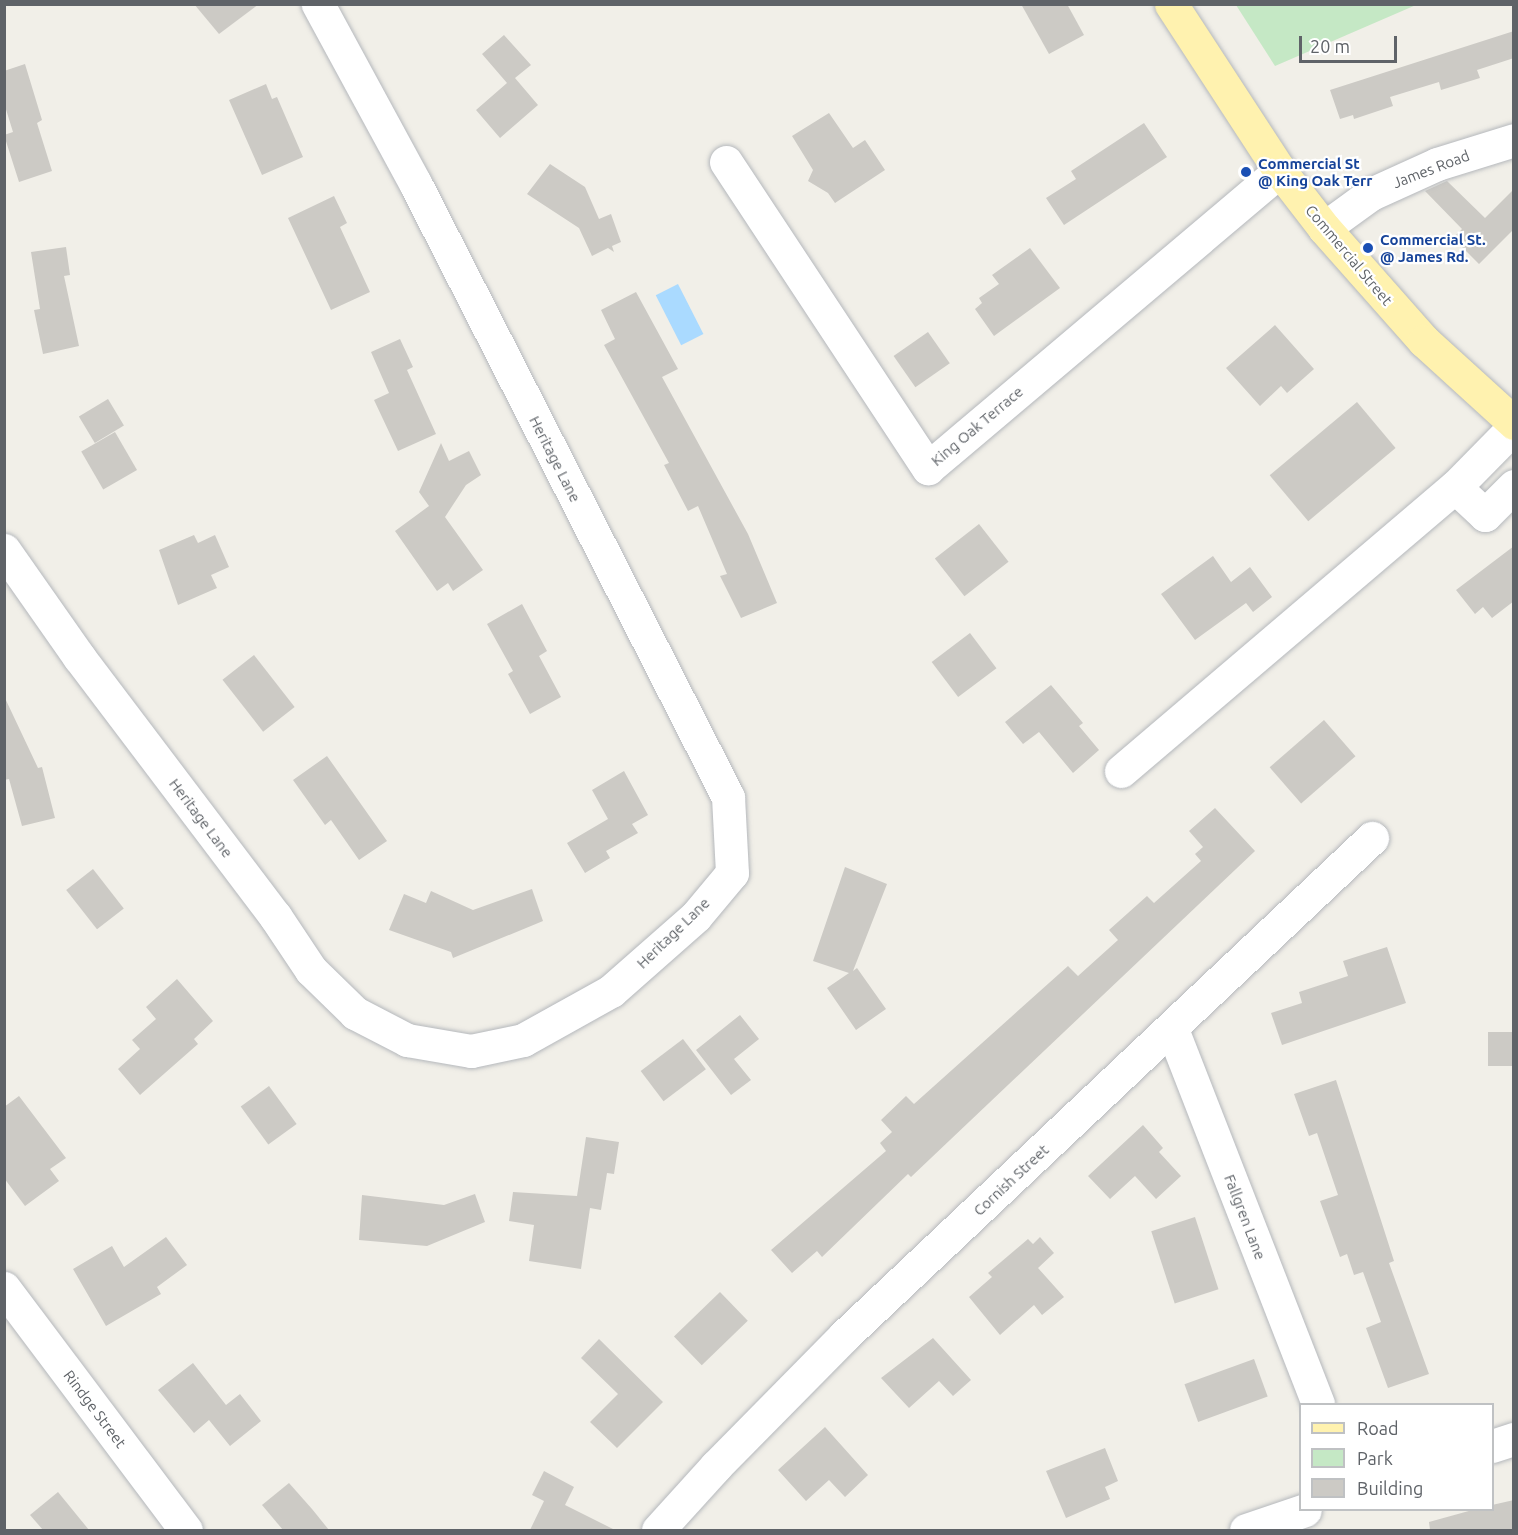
<!DOCTYPE html>
<html>
<head>
<meta charset="utf-8">
<style>
  body { margin:0 }
  #map { position:relative; width:1518px; height:1535px; overflow:hidden; background:#f1efe8; font-family:Ubuntu,sans-serif }
  div>[style] { position:absolute }
  .green>* { inset:0; background:#c5e8c5 }
  .water>* { inset:0; background:#aadaff; transform-origin:0 0 }
  .building>* { inset:0; background:#cccac5; transform-origin:0 0 }
  .roads { filter:drop-shadow(0 0 2px #b5b8bc) drop-shadow(0 0 2px #b5b8bc) }
  .minor>* { height:33px; margin:-16.5px; padding:0 16.5px; transform-origin:16.5px; border-radius:16.5px; background:#fff }
  .major>* { height:33px; margin:-16.5px; padding:0 16.5px; transform-origin:16.5px; border-radius:16.5px; background:#fff2af }
  .dots>* { width:16px; height:16px; translate:-50% -50%; box-sizing:border-box; border:3px solid #fff; border-radius:50% }
  span { translate:-50% -50%; white-space:nowrap; text-align:center; line-height:1.15; -webkit-text-stroke:4.5px #fff; paint-order:stroke }
  .transit-label { font-size:15px; color:#164399; font-weight:700 }
  .left { translate:0 -50%; text-align:left }
  .street-label { font-size:15px; color:#5f6368 }
  .frame { position:absolute; inset:0; border:6px solid #5f6368; pointer-events:none }
  .legend { position:absolute; left:1299px; top:1403px; width:195px; height:108px; box-sizing:border-box; background:#fff; border:2px solid #bfc1c3; margin:0; padding:8px 10px; list-style:none; font-size:18px; color:#5f6368 }
  .legend li { display:flex; align-items:center; gap:12px; height:30px }
  .legend b { width:30px; border:2px solid #bfc1c3 }
  .scale { position:absolute; left:1299px; top:36px; width:98px; height:27px; box-sizing:border-box; border:3px solid #5f6368; border-top:0; padding-left:8px; font-size:18px; line-height:21px; white-space:nowrap; color:#5f6368; -webkit-text-stroke:4px #fff; paint-order:stroke }
</style>
</head>
<body>
<div id="map">
  <div class="green">
    <i style="clip-path:polygon(1236px 5px,1416px 5px,1275px 66px)"></i>
  </div>
  <div class="water">
    <i style="left:678px;top:284px;width:56px;height:25px;rotate:63deg"></i>
  </div>
  <div class="building">
    <i style="clip-path:polygon(194px 4px,259px 4px,219px 34px)"></i>
    <i style="clip-path:polygon(1021px 4px,1067px 4px,1084px 35px,1049px 54px)"></i>
    <i style="clip-path:polygon(1514px 31px,1514px 58px,1477px 70px,1480px 78px,1441px 90px,1439px 82px,1390px 97px,1393px 106px,1354px 119px,1353px 115px,1340px 119px,1330px 90px)"></i>
    <i style="clip-path:polygon(504px 35px,531px 65px,515px 78px,538px 105px,500px 138px,476px 110px,507px 83px,482px 54px)"></i>
    <i style="clip-path:polygon(25px 64px,42px 120px,37px 123px,52px 171px,19px 182px,4px 135px,13px 132px,4px 103px,4px 71px)"></i>
    <i style="clip-path:polygon(266px 84px,272px 99px,277px 97px,303px 157px,262px 175px,229px 100px)"></i>
    <i style="clip-path:polygon(829px 113px,853px 148px,865px 140px,885px 170px,835px 203px,828px 193px,808px 181px,813px 170px,792px 136px)"></i>
    <i style="clip-path:polygon(1144px 123px,1167px 157px,1064px 225px,1046px 198px,1076px 179px,1071px 171px)"></i>
    <i style="clip-path:polygon(550px 164px,585px 187px,599px 219px,611px 214px,621px 242px,612px 246px,614px 252px,608px 248px,592px 256px,579px 228px,527px 194px)"></i>
    <i style="clip-path:polygon(1447px 181px,1485px 218px,1514px 189px,1514px 229px,1479px 264px,1453px 238px,1462px 229px,1425px 191px)"></i>
    <i style="clip-path:polygon(334px 196px,347px 223px,340px 227px,370px 292px,331px 310px,288px 218px)"></i>
    <i style="clip-path:polygon(66px 247px,70px 275px,64px 276px,79px 346px,43px 354px,34px 310px,40px 309px,31px 252px)"></i>
    <i style="clip-path:polygon(1030px 248px,1060px 288px,994px 336px,975px 309px,982px 303px,979px 298px,999px 284px,992px 275px)"></i>
    <i style="clip-path:polygon(636px 292px,678px 369px,662px 377px,748px 534px,777px 603px,741px 618px,720px 576px,727px 574px,698px 506px,688px 511px,664px 465px,669px 463px,604px 345px,615px 339px,601px 310px)"></i>
    <i style="clip-path:polygon(1275px 325px,1314px 369px,1287px 393px,1281px 386px,1260px 406px,1226px 368px)"></i>
    <i style="left:928px;top:332px;width:38px;height:42px;rotate:55deg"></i>
    <i style="clip-path:polygon(400px 339px,413px 367px,407px 370px,436px 434px,398px 451px,374px 400px,389px 393px,371px 352px)"></i>
    <i style="left:108px;top:399px;width:31px;height:34px;rotate:59deg"></i>
    <i style="left:1357px;top:402px;width:60px;height:114px;rotate:50deg"></i>
    <i style="left:115px;top:432px;width:44px;height:39px;rotate:60deg"></i>
    <i style="clip-path:polygon(441px 443px,449px 461px,469px 451px,481px 475px,466px 485px,445px 517px,483px 570px,453px 591px,448px 583px,437px 591px,395px 531px,429px 506px,419px 492px)"></i>
    <i style="left:979px;top:524px;width:48px;height:56px;rotate:52deg"></i>
    <i style="clip-path:polygon(194px 535px,198px 543px,215px 535px,229px 567px,211px 575px,217px 588px,178px 605px,159px 550px)"></i>
    <i style="clip-path:polygon(1514px 546px,1514px 601px,1492px 618px,1483px 607px,1475px 614px,1456px 590px)"></i>
    <i style="clip-path:polygon(1213px 556px,1231px 582px,1250px 567px,1272px 597px,1253px 612px,1246px 603px,1195px 640px,1161px 594px)"></i>
    <i style="clip-path:polygon(522px 604px,547px 651px,539px 656px,561px 697px,530px 714px,508px 674px,513px 671px,487px 624px)"></i>
    <i style="left:970px;top:633px;width:44px;height:48px;rotate:53deg"></i>
    <i style="left:254px;top:655px;width:66px;height:40px;rotate:52deg"></i>
    <i style="clip-path:polygon(1051px 685px,1083px 723px,1079px 726px,1099px 750px,1073px 773px,1039px 732px,1023px 744px,1005px 722px)"></i>
    <i style="clip-path:polygon(4px 696px,38px 768px,42px 767px,55px 818px,22px 826px,9px 779px,4px 780px)"></i>
    <i style="left:1324px;top:720px;width:48px;height:72px;rotate:49deg"></i>
    <i style="clip-path:polygon(327px 756px,387px 841px,359px 860px,331px 820px,325px 825px,293px 780px)"></i>
    <i style="clip-path:polygon(624px 771px,648px 815px,632px 824px,638px 833px,606px 851px,610px 858px,585px 873px,567px 843px,608px 819px,592px 790px)"></i>
    <i style="clip-path:polygon(1215px 808px,1255px 851px,911px 1177px,908px 1174px,822px 1257px,817px 1251px,792px 1273px,771px 1250px,886px 1151px,880px 1143px,892px 1132px,881px 1120px,906px 1096px,914px 1104px,1068px 966px,1078px 976px,1118px 940px,1109px 930px,1147px 896px,1154px 903px,1201px 861px,1195px 854px,1203px 847px,1189px 831px)"></i>
    <i style="clip-path:polygon(845px 867px,887px 884px,853px 971px,857px 968px,886px 1009px,856px 1030px,827px 988px,849px 973px,813px 961px)"></i>
    <i style="left:93px;top:869px;width:50px;height:34px;rotate:52deg"></i>
    <i style="clip-path:polygon(532px 889px,543px 921px,453px 958px,451px 952px,389px 930px,404px 894px,426px 903px,431px 891px,473px 910px)"></i>
    <i style="clip-path:polygon(1387px 947px,1406px 1003px,1282px 1045px,1271px 1013px,1302px 1003px,1299px 992px,1348px 976px,1343px 961px)"></i>
    <i style="clip-path:polygon(177px 979px,213px 1021px,194px 1039px,198px 1044px,140px 1095px,118px 1069px,140px 1049px,132px 1040px,156px 1019px,146px 1007px)"></i>
    <i style="clip-path:polygon(740px 1015px,759px 1039px,734px 1059px,751px 1080px,731px 1095px,696px 1050px)"></i>
    <i style="left:1514px;top:1032px;width:34px;height:26px;rotate:90deg"></i>
    <i style="left:683px;top:1039px;width:38px;height:53px;rotate:53deg"></i>
    <i style="clip-path:polygon(1336px 1080px,1394px 1261px,1389px 1263px,1429px 1374px,1388px 1388px,1366px 1328px,1381px 1322px,1363px 1272px,1354px 1275px,1347px 1254px,1340px 1257px,1320px 1201px,1338px 1195px,1317px 1133px,1309px 1136px,1294px 1094px)"></i>
    <i style="left:269px;top:1086px;width:47px;height:35px;rotate:54deg"></i>
    <i style="clip-path:polygon(19px 1096px,66px 1158px,50px 1169px,59px 1181px,25px 1206px,4px 1178px,4px 1107px)"></i>
    <i style="clip-path:polygon(1143px 1125px,1163px 1148px,1159px 1152px,1181px 1176px,1156px 1199px,1135px 1176px,1110px 1199px,1088px 1176px)"></i>
    <i style="clip-path:polygon(586px 1137px,619px 1142px,614px 1174px,607px 1173px,601px 1210px,590px 1208px,581px 1269px,529px 1261px,534px 1225px,509px 1221px,513px 1192px,577px 1196px)"></i>
    <i style="clip-path:polygon(475px 1194px,485px 1222px,427px 1246px,359px 1240px,362px 1195px,444px 1205px)"></i>
    <i style="left:1195px;top:1217px;width:76px;height:46px;rotate:72deg"></i>
    <i style="clip-path:polygon(166px 1237px,187px 1265px,157px 1287px,161px 1294px,106px 1326px,73px 1269px,112px 1246px,124px 1267px)"></i>
    <i style="clip-path:polygon(1040px 1237px,1054px 1253px,1038px 1268px,1064px 1297px,1042px 1315px,1034px 1305px,1000px 1335px,969px 1297px,992px 1277px,988px 1273px,1028px 1239px,1033px 1244px)"></i>
    <i style="left:720px;top:1292px;width:40px;height:64px;rotate:46deg"></i>
    <i style="clip-path:polygon(933px 1338px,971px 1380px,953px 1396px,939px 1381px,909px 1408px,881px 1378px)"></i>
    <i style="clip-path:polygon(599px 1339px,663px 1402px,617px 1448px,590px 1422px,618px 1394px,581px 1358px)"></i>
    <i style="left:1254px;top:1359px;width:40px;height:74px;rotate:70deg"></i>
    <i style="clip-path:polygon(193px 1363px,226px 1405px,240px 1394px,261px 1421px,230px 1446px,209px 1420px,194px 1433px,158px 1390px)"></i>
    <i style="clip-path:polygon(825px 1427px,868px 1475px,845px 1497px,829px 1480px,806px 1501px,778px 1470px)"></i>
    <i style="clip-path:polygon(1105px 1448px,1118px 1481px,1105px 1487px,1110px 1499px,1066px 1518px,1046px 1471px)"></i>
    <i style="clip-path:polygon(544px 1471px,574px 1487px,565px 1505px,615px 1530px,530px 1530px,544px 1501px,532px 1495px)"></i>
    <i style="clip-path:polygon(289px 1483px,312px 1509px,329px 1530px,283px 1530px,262px 1505px)"></i>
    <i style="clip-path:polygon(58px 1492px,89px 1530px,43px 1530px,30px 1515px)"></i>
    <i style="clip-path:polygon(1514px 1500px,1514px 1530px,1430px 1530px,1429px 1522px,1476px 1509px,1492px 1509px,1492px 1505px)"></i>
  </div>
  <div class="roads">
    <div class="minor">
      <i style="left:726px;top:162px;width:367px;rotate:56.6deg"></i>
      <i style="left:928px;top:468px;width:461px;rotate:-40.2deg"></i>
      <i style="left:1324px;top:228px;width:58px;rotate:-35.9deg"></i>
      <i style="left:1371px;top:194px;width:72px;rotate:-24.4deg"></i>
      <i style="left:1437px;top:164px;width:81px;rotate:-17.3deg"></i>
      <i style="left:1455px;top:487px;width:41px;rotate:43deg"></i>
      <i style="left:1485px;top:515px;width:41px;rotate:-45deg"></i>
      <i style="left:4px;top:550px;width:131px;rotate:55deg"></i>
      <i style="left:79px;top:657px;width:325px;rotate:52.9deg"></i>
      <i style="left:275px;top:916px;width:65px;rotate:56.3deg"></i>
      <i style="left:311px;top:970px;width:62px;rotate:44.3deg"></i>
      <i style="left:355px;top:1013px;width:59px;rotate:27.4deg"></i>
      <i style="left:407px;top:1040px;width:65px;rotate:9.8deg"></i>
      <i style="left:471px;top:1051px;width:53px;rotate:-11.9deg"></i>
      <i style="left:523px;top:1040px;width:101px;rotate:-29.1deg"></i>
      <i style="left:611px;top:991px;width:113px;rotate:-41.4deg"></i>
      <i style="left:696px;top:916px;width:56px;rotate:-50.1deg"></i>
      <i style="left:732px;top:873px;width:76px;rotate:-93deg"></i>
      <i style="left:728px;top:797px;width:689px;rotate:-117.01deg"></i>
      <i style="left:415px;top:183px;width:204px;rotate:-118.5deg"></i>
      <i style="left:1121px;top:771px;width:438px;rotate:-40.4deg"></i>
      <i style="left:1455px;top:487px;width:84px;rotate:-45.5deg"></i>
      <i style="left:1172px;top:1029px;width:402px;rotate:68.7deg"></i>
      <i style="left:4px;top:1288px;width:303px;rotate:53.1deg"></i>
      <i style="left:1492px;top:1446px;width:23px;rotate:-18deg"></i>
      <i style="left:658px;top:1530px;width:86px;rotate:-47.8deg"></i>
      <i style="left:716px;top:1466px;width:182px;rotate:-45.4deg"></i>
      <i style="left:844px;top:1336px;width:726px;rotate:-43.33deg"></i>
      <i style="left:1246px;top:1530px;width:62px;rotate:-18.7deg"></i>
    </div>
    <div class="major">
      <i style="left:1171px;top:4px;width:199px;rotate:56.9deg"></i>
      <i style="left:1280px;top:171px;width:72px;rotate:52.3deg"></i>
      <i style="left:1324px;top:228px;width:151px;rotate:48.5deg"></i>
      <i style="left:1424px;top:341px;width:122px;rotate:42.3deg"></i>
    </div>
  </div>
  <div class="dots">
    <i style="left:1246px;top:172px;background:#1a4fb4"></i>
    <i style="left:1368px;top:248px;background:#1a4fb4"></i>
  </div>
  <div class="transit-label">
    <span class="left" style="left:1258px;top:172px">Commercial St<br>@ King Oak Terr</span>
    <span class="left" style="left:1380px;top:248px">Commercial St.<br>@ James Rd.</span>
  </div>
  <div class="street-label">
    <span style="left:1431px;top:169px;rotate:-21deg">James Road</span>
    <span style="left:1349px;top:255px;rotate:50deg">Commercial Street</span>
    <span style="left:977px;top:426px;rotate:-40deg">King Oak Terrace</span>
    <span style="left:555px;top:459px;rotate:63deg">Heritage Lane</span>
    <span style="left:201px;top:818px;rotate:53deg">Heritage Lane</span>
    <span style="left:673px;top:933px;rotate:-44deg">Heritage Lane</span>
    <span style="left:1011px;top:1180px;rotate:-43deg">Cornish Street</span>
    <span style="left:1245px;top:1217px;rotate:69deg">Fallgren Lane</span>
    <span style="left:95px;top:1409px;rotate:53deg">Rindge Street</span>
  </div>
  <div class="frame"></div>
  <ul class="legend">
  <li><b style="height:8px;background:#fff2af"></b>Road</li>
  <li><b style="height:16px;background:#c5e8c5"></b>Park</li>
  <li><b style="height:16px;background:#cccac5"></b>Building</li>
  </ul>
  <div class="scale">20 m</div>
</div>
</body>
</html>
